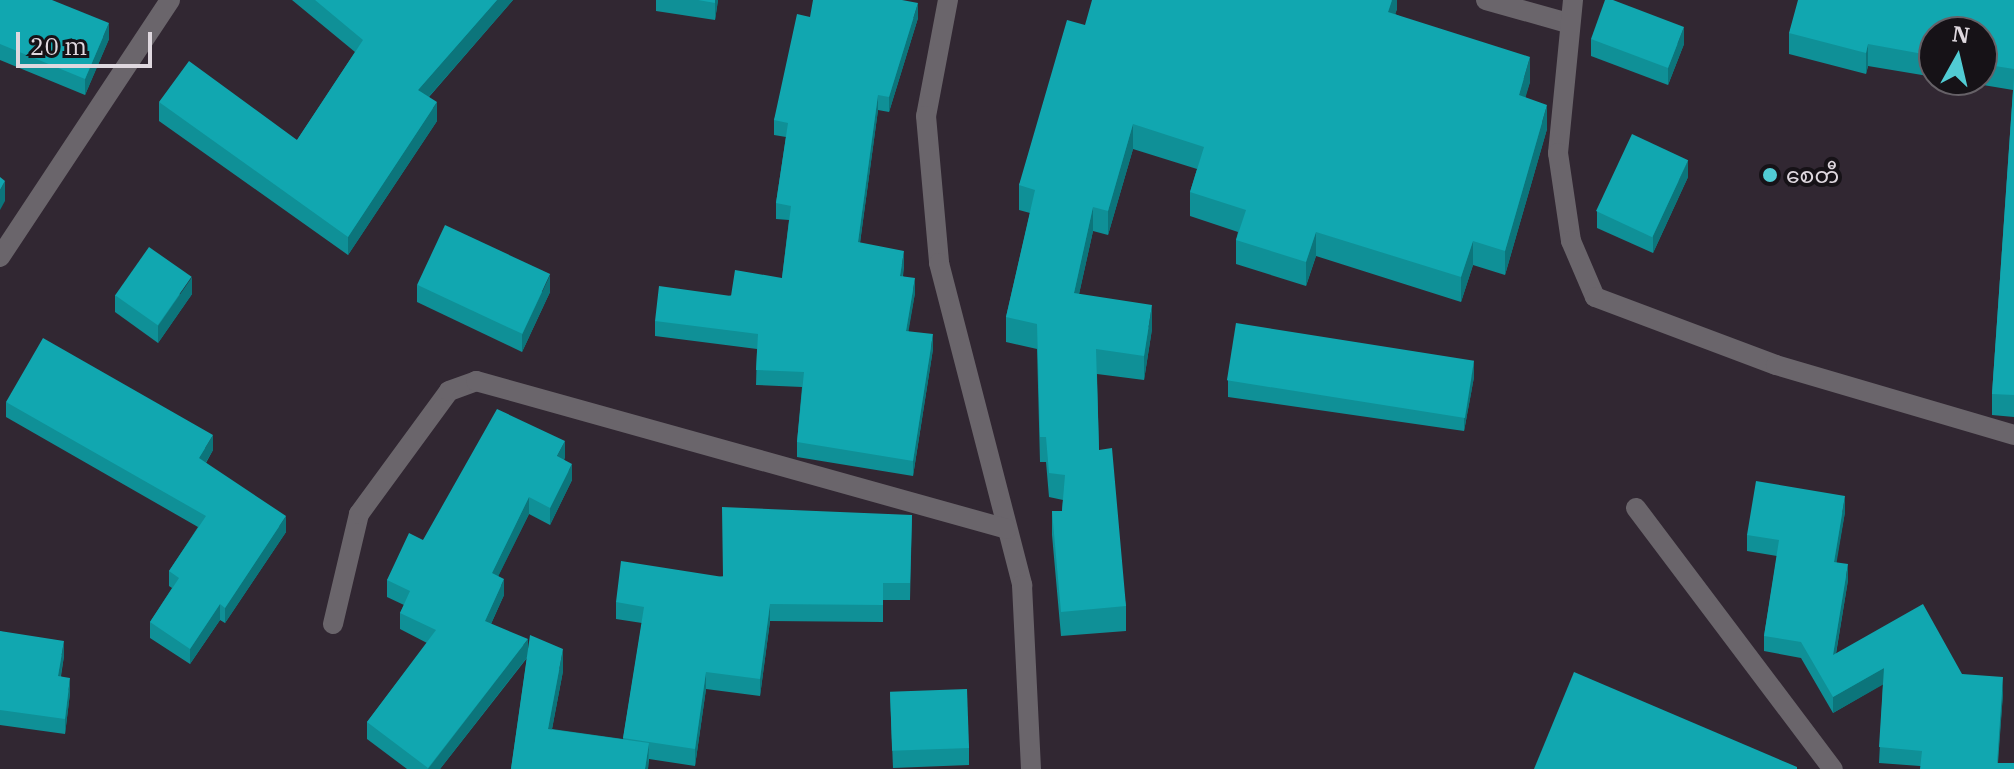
<!DOCTYPE html>
<html>
<head>
<meta charset="utf-8">
<style>
  body { margin:0 }
  #map { position:relative; width:2014px; height:769px; overflow:hidden; background:#312732; font-family:"IBM Plex Serif","Noto Sans Myanmar",serif }
  div>[style] { position:absolute }
  .street>* { height:20px; margin:-10px; padding:0 10px; transform-origin:10px; border-radius:10px; background:#6a656b }
  .wall>* { inset:0; background:#0f9097 }
  .shaded-wall>* { inset:0; background:#0c757b }
  .building>* { inset:0; background:#11a7b0; transform-origin:0 0 }
  .dots>* { width:22px; height:22px; translate:-50% -50%; box-sizing:border-box; border:4px solid #161217; border-radius:50% }
  span { translate:-50% -50%; white-space:nowrap; text-align:center; line-height:1.15; -webkit-text-stroke:8px #161217; paint-order:stroke }
  .poi-label { font-size:22px; color:#dfd8df }
  .left { translate:0 -50%; text-align:left }
  .north { position:absolute; left:1918px; top:16px; width:80px; height:80px; box-sizing:border-box; background:#161217; border:2px solid #666167; border-radius:50%; rotate:8deg; font-size:22px; font-weight:700; line-height:32px; text-align:center; color:#dfd8df }
  .north::after { content:''; display:block; margin:auto; width:28px; height:36px; background:#51ccd4; clip-path:polygon(50% 0,100% 100%,50% 72%,0 100%) }
  .scale { position:absolute; left:16px; top:32px; width:136px; height:36px; box-sizing:border-box; border:4px solid #dfd8df; border-top:0; padding-left:10px; font-size:24px; line-height:28px; white-space:nowrap; color:#dfd8df; -webkit-text-stroke:6px #161217; paint-order:stroke }
</style>
</head>
<body>
<div id="map">
  <div class="street">
    <i style="left:948px;top:0;width:118px;rotate:100.7deg"></i>
    <i style="left:926px;top:116px;width:148px;rotate:84.9deg"></i>
    <i style="left:939px;top:263px;width:333px;rotate:75.5deg"></i>
    <i style="left:1022px;top:585px;width:184px;rotate:87.2deg"></i>
    <i style="left:1486px;top:0;width:85px;rotate:15.7deg"></i>
    <i style="left:1573px;top:0;width:154px;rotate:95.6deg"></i>
    <i style="left:1558px;top:153px;width:89px;rotate:81.6deg"></i>
    <i style="left:1571px;top:241px;width:61px;rotate:66.8deg"></i>
    <i style="left:1595px;top:297px;width:193px;rotate:20.6deg"></i>
    <i style="left:1776px;top:365px;width:248px;rotate:16.4deg"></i>
    <i style="left:0;top:257px;width:308px;rotate:-56.5deg"></i>
    <i style="left:1636px;top:508px;width:327px;rotate:53deg"></i>
    <i style="left:333px;top:624px;width:113px;rotate:-76.7deg"></i>
    <i style="left:359px;top:514px;width:152px;rotate:-53.8deg"></i>
    <i style="left:449px;top:391px;width:29px;rotate:-20deg"></i>
    <i style="left:476px;top:381px;width:551px;rotate:15.57deg"></i>
  </div>
  <div class="wall">
    <i style="clip-path:polygon(0 0,109px 39px,85px 95px,0 60px)"></i>
    <i style="clip-path:polygon(292px 0,513px 0,429px 97px,437px 121px,348px 255px,159px 121px,159px 102px,297px 140px,355px 52px)"></i>
    <i style="clip-path:polygon(656px 0,718px 0,715px 20px,656px 11px)"></i>
    <i style="clip-path:polygon(1397px 0,1397px 9px,1395px 14px,1530px 82px,1525px 97px,1547px 129px,1505px 275px,1473px 265px,1461px 302px,1316px 256px,1306px 286px,1236px 264px,1236px 240px,1238px 232px,1190px 216px,1190px 192px,1197px 169px,1133px 149px,1108px 235px,1093px 231px,1079px 294px,1152px 329px,1144px 380px,1097px 374px,1099px 450px,1126px 606px,1126px 631px,1061px 636px,1052px 535px,1052px 511px,1062px 511px,1063px 500px,1049px 497px,1046px 462px,1040px 462px,1037px 349px,1006px 342px,1006px 317px,1030px 213px,1019px 210px,1019px 185px,1085px 25px)"></i>
    <i style="clip-path:polygon(2014px 0,2014px 417px,1992px 415px,1992px 394px,2013px 90px,1953px 80px,1982px 80px,1982px 32px,1934px 32px,1934px 77px,1868px 66px,1866px 74px,1789px 54px,1789px 33px)"></i>
    <i style="clip-path:polygon(810px 17px,918px 18px,889px 112px,878px 110px,860px 243px,904px 266px,903px 276px,915px 293px,908px 331px,933px 349px,913px 476px,797px 457px,797px 442px,802px 387px,756px 385px,757px 349px,655px 336px,655px 321px,782px 278px,789px 220px,776px 219px,776px 203px,786px 137px,774px 135px,774px 120px)"></i>
    <i style="clip-path:polygon(1591px 39px,1684px 44px,1668px 85px,1591px 56px)"></i>
    <i style="clip-path:polygon(1688px 177px,1653px 253px,1597px 228px,1597px 211px)"></i>
    <i style="clip-path:polygon(417px 285px,550px 292px,522px 352px,417px 302px)"></i>
    <i style="clip-path:polygon(192px 294px,158px 343px,115px 312px,115px 295px)"></i>
    <i style="clip-path:polygon(1474px 377px,1464px 431px,1228px 397px,1228px 380px)"></i>
    <i style="clip-path:polygon(6px 402px,213px 450px,206px 463px,286px 532px,225px 623px,220px 620px,190px 664px,150px 638px,150px 622px,172px 588px,169px 586px,169px 571px,198px 527px,6px 417px)"></i>
    <i style="clip-path:polygon(565px 458px,564px 459px,572px 480px,550px 525px,529px 514px,498px 576px,504px 595px,491px 624px,563px 671px,552px 729px,623px 739px,642px 623px,616px 619px,616px 602px,723px 576px,912px 515px,910px 600px,883px 600px,883px 622px,770px 621px,760px 696px,706px 689px,695px 766px,649px 759px,648px 769px,511px 769px,527px 658px,440px 769px,407px 769px,367px 739px,367px 722px,427px 643px,400px 629px,400px 613px,404px 605px,387px 597px,387px 580px,423px 540px)"></i>
    <i style="clip-path:polygon(1845px 512px,1836px 562px,1848px 580px,1836px 654px,1962px 674px,2003px 693px,1998px 763px,1920px 766px,1879px 763px,1883px 684px,1833px 713px,1801px 658px,1764px 651px,1764px 636px,1777px 556px,1747px 551px,1747px 535px)"></i>
    <i style="clip-path:polygon(0 631px,64px 656px,61px 676px,70px 693px,65px 734px,0 725px)"></i>
    <i style="clip-path:polygon(890px 692px,969px 748px,969px 765px,893px 768px)"></i>
  </div>
  <div class="shaded-wall">
    <i style="clip-path:polygon(497px 0,513px 0,418px 109px,418px 90px)"></i>
    <i style="clip-path:polygon(715px 0,718px 0,715px 20px)"></i>
    <i style="clip-path:polygon(1392px 0,1397px 0,1397px 9px,1388px 36px,1388px 12px)"></i>
    <i style="clip-path:polygon(918px 3px,918px 18px,889px 112px,889px 97px)"></i>
    <i style="clip-path:polygon(109px 23px,109px 39px,85px 95px,85px 79px)"></i>
    <i style="clip-path:polygon(1684px 27px,1684px 44px,1668px 85px,1668px 68px)"></i>
    <i style="clip-path:polygon(1868px 44px,1868px 66px,1866px 74px,1866px 53px)"></i>
    <i style="clip-path:polygon(1530px 57px,1530px 82px,1519px 120px,1519px 95px)"></i>
    <i style="clip-path:polygon(878px 95px,878px 110px,858px 257px,858px 242px)"></i>
    <i style="clip-path:polygon(437px 102px,437px 121px,348px 255px,348px 237px)"></i>
    <i style="clip-path:polygon(1547px 105px,1547px 129px,1505px 275px,1505px 251px)"></i>
    <i style="clip-path:polygon(1133px 124px,1133px 149px,1108px 235px,1108px 211px)"></i>
    <i style="clip-path:polygon(1688px 160px,1688px 177px,1653px 253px,1653px 236px)"></i>
    <i style="clip-path:polygon(5px 181px,5px 201px,0 210px,0 190px)"></i>
    <i style="clip-path:polygon(1093px 207px,1093px 231px,1074px 317px,1074px 293px)"></i>
    <i style="clip-path:polygon(1316px 232px,1316px 256px,1306px 286px,1306px 262px)"></i>
    <i style="clip-path:polygon(1473px 241px,1473px 265px,1461px 302px,1461px 277px)"></i>
    <i style="clip-path:polygon(904px 251px,904px 266px,900px 291px,900px 276px)"></i>
    <i style="clip-path:polygon(550px 275px,550px 292px,522px 352px,522px 335px)"></i>
    <i style="clip-path:polygon(192px 277px,192px 294px,158px 343px,158px 326px)"></i>
    <i style="clip-path:polygon(915px 278px,915px 293px,906px 346px,906px 331px)"></i>
    <i style="clip-path:polygon(1152px 305px,1152px 329px,1144px 380px,1144px 356px)"></i>
    <i style="clip-path:polygon(933px 334px,933px 349px,913px 476px,913px 461px)"></i>
    <i style="clip-path:polygon(1474px 360px,1474px 377px,1464px 431px,1464px 414px)"></i>
    <i style="clip-path:polygon(213px 435px,213px 450px,199px 474px,199px 458px)"></i>
    <i style="clip-path:polygon(565px 441px,565px 458px,557px 473px,557px 456px)"></i>
    <i style="clip-path:polygon(572px 464px,572px 480px,550px 525px,550px 508px)"></i>
    <i style="clip-path:polygon(1845px 496px,1845px 512px,1834px 578px,1834px 562px)"></i>
    <i style="clip-path:polygon(529px 497px,529px 514px,492px 589px,492px 573px)"></i>
    <i style="clip-path:polygon(286px 516px,286px 532px,225px 623px,225px 608px)"></i>
    <i style="clip-path:polygon(1848px 564px,1848px 580px,1833px 671px,1833px 655px)"></i>
    <i style="clip-path:polygon(504px 579px,504px 595px,485px 637px,485px 621px)"></i>
    <i style="clip-path:polygon(220px 604px,220px 620px,190px 664px,190px 649px)"></i>
    <i style="clip-path:polygon(770px 604px,770px 621px,760px 696px,760px 679px)"></i>
    <i style="clip-path:polygon(528px 639px,528px 656px,440px 769px,428px 769px)"></i>
    <i style="clip-path:polygon(64px 641px,64px 656px,58px 691px,58px 676px)"></i>
    <i style="clip-path:polygon(563px 649px,563px 671px,548px 750px,548px 729px)"></i>
    <i style="clip-path:polygon(1884px 668px,1884px 684px,1833px 713px,1833px 697px)"></i>
    <i style="clip-path:polygon(706px 672px,706px 689px,695px 766px,695px 749px)"></i>
    <i style="clip-path:polygon(2003px 677px,2003px 693px,1997px 769px)"></i>
    <i style="clip-path:polygon(70px 678px,70px 693px,65px 734px,65px 719px)"></i>
    <i style="clip-path:polygon(649px 743px,648px 769px,645px 769px)"></i>
  </div>
  <div class="building">
    <i style="clip-path:polygon(0 0,52px 0,109px 23px,85px 79px,0 44px)"></i>
    <i style="clip-path:polygon(315px 0,497px 0,418px 90px,437px 102px,348px 237px,159px 102px,189px 61px,297px 140px,363px 40px)"></i>
    <i style="clip-path:polygon(698px 0,715px 0,715px 3px)"></i>
    <i style="clip-path:polygon(813px 0,902px 0,918px 3px,889px 97px,878px 95px,858px 242px,904px 251px,900px 276px,915px 278px,906px 331px,933px 334px,913px 461px,797px 442px,804px 372px,756px 370px,758px 334px,655px 321px,659px 286px,731px 296px,735px 270px,782px 278px,791px 206px,776px 203px,788px 123px,774px 120px,797px 14px,810px 17px)"></i>
    <i style="clip-path:polygon(1092px 0,1392px 0,1388px 12px,1530px 57px,1519px 95px,1547px 105px,1505px 251px,1473px 241px,1461px 277px,1316px 232px,1306px 262px,1236px 240px,1246px 210px,1190px 192px,1204px 147px,1133px 124px,1108px 211px,1093px 207px,1074px 293px,1152px 305px,1144px 356px,1096px 349px,1099px 450px,1112px 448px,1126px 606px,1061px 612px,1052px 511px,1062px 511px,1065px 475px,1049px 473px,1046px 437px,1040px 437px,1037px 324px,1006px 317px,1035px 190px,1019px 185px,1067px 20px,1085px 25px)"></i>
    <i style="clip-path:polygon(1605px 0,1613px 0,1684px 27px,1668px 68px,1591px 39px)"></i>
    <i style="clip-path:polygon(1798px 0,2014px 0,2014px 69px,1982px 64px,1982px 32px,1934px 32px,1934px 56px,1868px 44px,1866px 53px,1789px 33px)"></i>
    <i style="clip-path:polygon(2014px 77px,2014px 395px,1992px 394px)"></i>
    <i style="left:1632px;top:134px;width:62px;height:85px;rotate:25deg"></i>
    <i style="clip-path:polygon(0 177px,5px 181px,0 190px)"></i>
    <i style="left:445px;top:225px;width:116px;height:66px;rotate:25deg"></i>
    <i style="left:149px;top:247px;width:52px;height:59px;rotate:35deg"></i>
    <i style="left:1236px;top:323px;width:241px;height:58px;rotate:9deg"></i>
    <i style="clip-path:polygon(43px 338px,213px 435px,199px 458px,286px 516px,225px 608px,220px 604px,190px 649px,150px 622px,179px 578px,169px 571px,206px 516px,6px 402px)"></i>
    <i style="clip-path:polygon(497px 409px,565px 441px,557px 456px,572px 464px,550px 508px,529px 497px,492px 573px,504px 579px,485px 621px,528px 639px,428px 768px,367px 722px,436px 630px,400px 613px,410px 591px,387px 580px,409px 533px,423px 540px)"></i>
    <i style="clip-path:polygon(1756px 481px,1845px 496px,1834px 562px,1848px 564px,1833px 655px,1923px 604px,1962px 674px,2003px 677px,1997px 763px,2014px 763px,2014px 769px,1920px 769px,1922px 751px,1879px 747px,1884px 668px,1833px 697px,1801px 642px,1764px 636px,1779px 540px,1747px 535px)"></i>
    <i style="clip-path:polygon(722px 507px,912px 515px,910px 583px,883px 583px,883px 605px,770px 604px,760px 679px,706px 672px,695px 749px,623px 738px,644px 607px,616px 602px,621px 561px,723px 577px)"></i>
    <i style="clip-path:polygon(0 631px,64px 641px,58px 676px,70px 678px,65px 719px,0 710px)"></i>
    <i style="clip-path:polygon(530px 635px,563px 649px,548px 729px,649px 743px,645px 769px,511px 769px)"></i>
    <i style="clip-path:polygon(1574px 672px,1797px 767px,1797px 769px,1534px 769px)"></i>
    <i style="left:967px;top:689px;width:59px;height:77px;rotate:88deg"></i>
  </div>
  <div class="dots">
    <i style="left:1770px;top:175px;background:#51ccd4"></i>
  </div>
  <div class="poi-label">
    <span class="left" style="left:1786px;top:175px">စေတီ</span>
  </div>
  <div class="north">N</div>
  <div class="scale">20 m</div>
</div>
</body>
</html>
